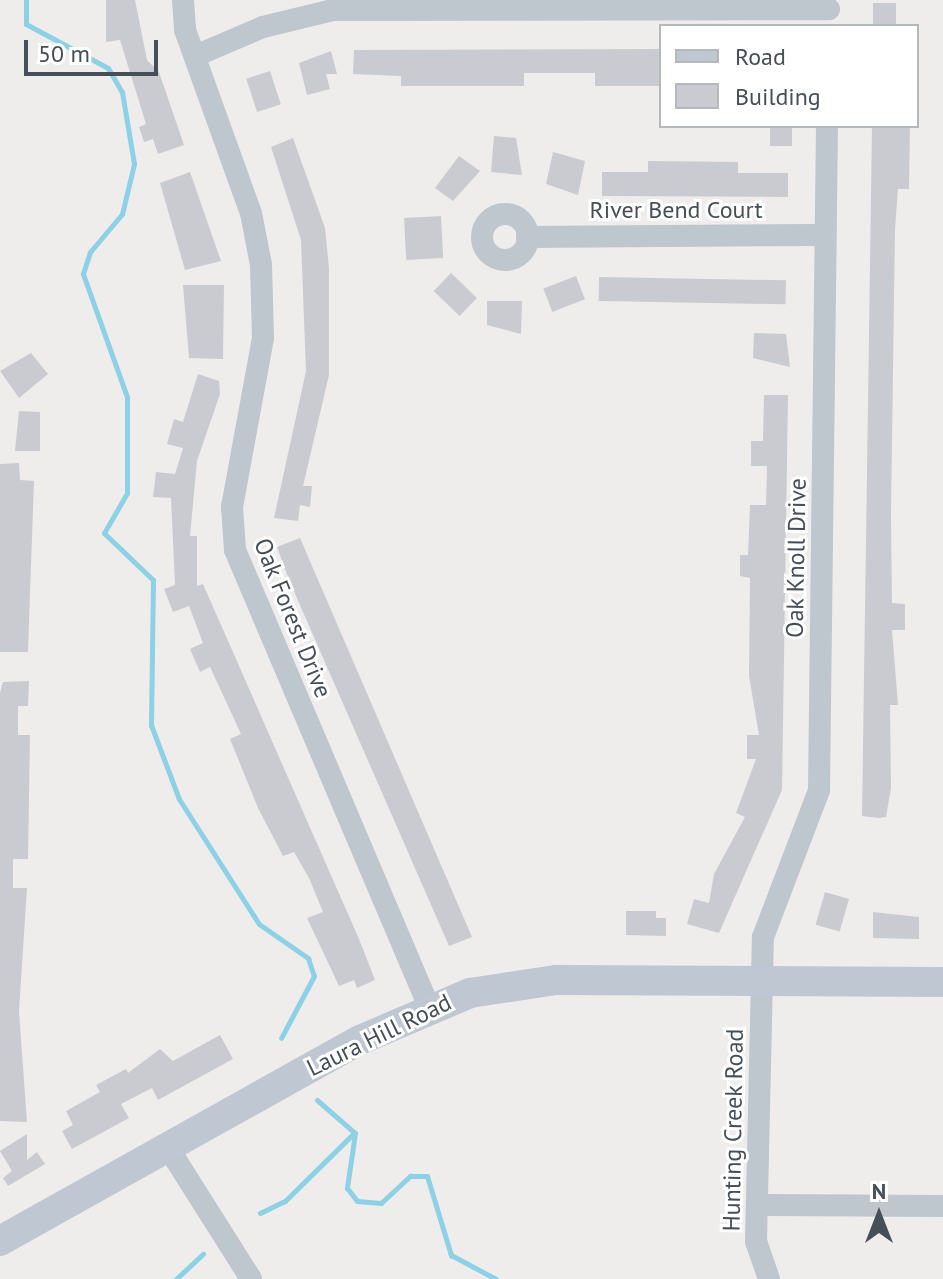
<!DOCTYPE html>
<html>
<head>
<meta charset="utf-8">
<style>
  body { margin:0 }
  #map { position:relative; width:943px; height:1279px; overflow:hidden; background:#efecec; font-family:"PT Sans",sans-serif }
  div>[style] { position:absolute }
  .stream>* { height:5px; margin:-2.5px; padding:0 2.5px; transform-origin:2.5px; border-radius:2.5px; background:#8cd1e5 }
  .building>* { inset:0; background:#cacbd1; transform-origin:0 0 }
  .street>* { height:22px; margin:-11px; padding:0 11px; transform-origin:11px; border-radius:11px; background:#bec6ce }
  .street>.ring { margin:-11px; padding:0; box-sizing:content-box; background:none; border:22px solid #bec6ce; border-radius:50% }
  .secondary>* { height:30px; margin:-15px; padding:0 15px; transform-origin:15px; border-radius:15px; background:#bec7d2 }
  span { translate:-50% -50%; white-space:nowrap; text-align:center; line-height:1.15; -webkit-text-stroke:6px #fff; paint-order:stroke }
  .street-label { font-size:24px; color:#464f58 }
  .legend { position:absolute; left:659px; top:24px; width:260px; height:104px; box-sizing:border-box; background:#fff; border:2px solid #b5b9bc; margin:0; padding:10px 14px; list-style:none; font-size:24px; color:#464f58 }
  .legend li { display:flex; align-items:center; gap:16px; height:40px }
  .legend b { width:40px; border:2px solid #b5b9bc }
  .north { position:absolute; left:839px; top:1175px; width:80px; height:80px; -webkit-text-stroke:6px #fff; paint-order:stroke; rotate:0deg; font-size:22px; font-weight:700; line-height:32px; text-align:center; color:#464f58 }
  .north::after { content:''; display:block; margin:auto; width:28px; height:36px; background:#464f58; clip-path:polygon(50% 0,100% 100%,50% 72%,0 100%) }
  .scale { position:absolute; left:24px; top:40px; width:134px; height:36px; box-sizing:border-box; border:4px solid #464f58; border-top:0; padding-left:10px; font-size:24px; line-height:28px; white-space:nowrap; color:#464f58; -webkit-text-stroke:6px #fff; paint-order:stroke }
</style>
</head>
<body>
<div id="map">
  <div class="stream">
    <i style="left:26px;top:0;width:24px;rotate:90deg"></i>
    <i style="left:26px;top:24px;width:93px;rotate:28.2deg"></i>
    <i style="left:108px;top:68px;width:28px;rotate:60deg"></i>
    <i style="left:122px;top:92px;width:73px;rotate:80.5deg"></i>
    <i style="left:134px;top:164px;width:51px;rotate:103.5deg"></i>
    <i style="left:122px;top:214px;width:50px;rotate:130.1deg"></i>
    <i style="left:90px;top:252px;width:23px;rotate:108deg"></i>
    <i style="left:83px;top:274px;width:131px;rotate:70.3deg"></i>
    <i style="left:127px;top:397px;width:96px;rotate:90deg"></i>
    <i style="left:127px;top:493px;width:46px;rotate:119.9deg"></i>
    <i style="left:104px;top:533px;width:68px;rotate:43.8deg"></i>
    <i style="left:153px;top:580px;width:145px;rotate:90.8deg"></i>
    <i style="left:151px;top:725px;width:79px;rotate:69.3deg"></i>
    <i style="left:179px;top:799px;width:148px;rotate:57.4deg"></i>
    <i style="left:259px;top:924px;width:60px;rotate:34.8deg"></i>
    <i style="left:308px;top:958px;width:19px;rotate:72deg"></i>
    <i style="left:314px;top:976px;width:70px;rotate:118deg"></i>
    <i style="left:317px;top:1100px;width:50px;rotate:41deg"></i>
    <i style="left:355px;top:1133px;width:56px;rotate:98.3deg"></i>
    <i style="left:347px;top:1188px;width:16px;rotate:52deg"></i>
    <i style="left:357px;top:1201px;width:24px;rotate:5deg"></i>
    <i style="left:381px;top:1203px;width:40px;rotate:-43deg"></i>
    <i style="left:410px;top:1176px;width:17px"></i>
    <i style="left:427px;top:1176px;width:83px;rotate:73.1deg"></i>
    <i style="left:451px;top:1255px;width:51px;rotate:28.1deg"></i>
    <i style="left:260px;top:1213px;width:28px;rotate:-26deg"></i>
    <i style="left:285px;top:1201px;width:97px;rotate:-44.6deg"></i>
    <i style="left:176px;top:1279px;width:37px;rotate:-43deg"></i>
  </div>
  <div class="building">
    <i style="clip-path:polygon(106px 0,135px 0,147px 60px,159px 72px,184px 145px,158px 154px,153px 139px,144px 142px,139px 127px,146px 124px,120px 40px,106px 42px)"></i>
    <i style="left:873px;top:3px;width:23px;height:23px"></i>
    <i style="clip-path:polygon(661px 49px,661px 86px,595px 86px,595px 73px,524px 73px,524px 86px,401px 86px,401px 76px,353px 74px,354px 50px)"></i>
    <i style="clip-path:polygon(331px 51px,337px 74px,326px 74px,330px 89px,307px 95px,299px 63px)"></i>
    <i style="left:270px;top:71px;width:35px;height:25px;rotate:72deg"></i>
    <i style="left:770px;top:126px;width:22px;height:20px"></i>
    <i style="clip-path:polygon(872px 126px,910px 126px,909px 189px,898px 189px,895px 229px,891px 515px,892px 603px,905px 604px,905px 630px,892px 630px,898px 705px,890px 705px,891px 788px,886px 817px,879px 818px,862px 816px)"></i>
    <i style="clip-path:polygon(494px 136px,516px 138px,522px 175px,491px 172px)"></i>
    <i style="clip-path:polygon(293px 138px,325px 228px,329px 268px,329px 375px,303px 486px,312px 486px,310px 507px,300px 505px,298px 521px,274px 518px,306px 371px,301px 240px,271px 147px)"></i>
    <i style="clip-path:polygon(553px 152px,585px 161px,578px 195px,546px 184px)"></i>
    <i style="clip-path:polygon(459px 156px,480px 171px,453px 201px,435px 188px)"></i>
    <i style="clip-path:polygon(648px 161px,738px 162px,738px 173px,788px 173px,788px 197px,602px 196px,602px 172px,648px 172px)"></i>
    <i style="clip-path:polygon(190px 172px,221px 261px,185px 270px,160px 183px)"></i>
    <i style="left:441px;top:216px;width:42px;height:37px;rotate:87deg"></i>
    <i style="left:451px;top:273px;width:36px;height:25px;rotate:44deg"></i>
    <i style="left:576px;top:276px;width:25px;height:35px;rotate:69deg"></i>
    <i style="left:599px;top:277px;width:187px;height:24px;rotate:1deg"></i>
    <i style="clip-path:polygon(183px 285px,224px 285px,223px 359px,189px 358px)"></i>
    <i style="clip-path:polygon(487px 301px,522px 301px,521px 334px,487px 325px)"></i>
    <i style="clip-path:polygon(754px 333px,786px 334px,790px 367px,753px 358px)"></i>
    <i style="clip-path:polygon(31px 353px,48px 374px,19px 398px,0 371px)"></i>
    <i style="clip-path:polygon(198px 374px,219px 381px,220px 394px,197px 461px,190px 536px,197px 536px,197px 586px,203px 584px,359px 939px,375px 980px,357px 988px,354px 980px,339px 986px,307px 918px,323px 912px,309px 878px,294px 852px,283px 856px,258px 808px,230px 739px,241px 734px,210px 667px,200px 672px,190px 649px,203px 643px,189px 606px,173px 612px,164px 589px,175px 585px,171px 498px,153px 497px,156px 472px,175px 474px,183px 448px,167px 444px,174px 419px,183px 422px)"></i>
    <i style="clip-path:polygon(764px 395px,788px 395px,782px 790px,719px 933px,687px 924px,694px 899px,709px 903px,714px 874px,745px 817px,736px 813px,756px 759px,747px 759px,747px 735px,759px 735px,749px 676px,750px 578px,740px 576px,740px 555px,748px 555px,750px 505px,766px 505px,767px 466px,751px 466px,751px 441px,763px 441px)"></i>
    <i style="clip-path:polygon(19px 411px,40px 412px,40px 451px,15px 451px)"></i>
    <i style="clip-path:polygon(19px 463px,20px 480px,34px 481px,28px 652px,0 652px,0 464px)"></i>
    <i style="clip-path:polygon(300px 538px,472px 937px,449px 946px,289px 580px,277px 547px)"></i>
    <i style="clip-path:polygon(29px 681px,28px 706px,18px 706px,18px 735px,30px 735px,28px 859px,13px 859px,13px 888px,27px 888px,19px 1011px,27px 1122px,0 1121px,0 693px,3px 682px)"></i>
    <i style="left:825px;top:892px;width:25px;height:34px;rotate:16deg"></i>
    <i style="clip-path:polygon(626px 911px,656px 911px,656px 918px,666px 918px,666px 936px,626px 935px)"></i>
    <i style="clip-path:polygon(873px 912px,919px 917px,919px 939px,873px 938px)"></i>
    <i style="clip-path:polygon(220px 1035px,233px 1059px,158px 1100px,152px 1088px,121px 1104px,129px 1118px,72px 1149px,62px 1131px,73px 1125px,66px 1111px,100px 1092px,96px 1085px,126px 1069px,128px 1073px,160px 1049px,173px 1061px)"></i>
    <i style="clip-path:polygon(27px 1134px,27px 1160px,37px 1152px,45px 1164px,8px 1186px,3px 1178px,12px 1171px,0 1151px)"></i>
  </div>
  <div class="street">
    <i style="left:183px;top:0;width:30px;rotate:86deg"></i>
    <i style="left:185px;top:30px;width:195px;rotate:70.2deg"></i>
    <i style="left:251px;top:213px;width:53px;rotate:79.1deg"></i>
    <i style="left:261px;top:265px;width:73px;rotate:88.4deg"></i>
    <i style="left:263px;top:338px;width:172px;rotate:100.4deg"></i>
    <i style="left:232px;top:507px;width:43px;rotate:86deg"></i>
    <i style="left:235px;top:550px;width:496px;rotate:67deg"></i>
    <i style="left:195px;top:56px;width:74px;rotate:-23.1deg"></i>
    <i style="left:263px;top:27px;width:72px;rotate:-13.7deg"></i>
    <i style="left:333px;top:10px;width:496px;rotate:-0.1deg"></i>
    <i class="ring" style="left:482px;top:214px;width:24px;height:24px"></i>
    <i style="left:527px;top:237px;width:298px;rotate:-0.4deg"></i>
    <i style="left:167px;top:1146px;width:157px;rotate:57.7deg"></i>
    <i style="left:758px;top:1205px;width:185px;rotate:0.3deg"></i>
    <i style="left:769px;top:1279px;width:39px;rotate:-109deg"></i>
    <i style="left:756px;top:1242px;width:305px;rotate:-88.7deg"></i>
    <i style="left:763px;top:937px;width:157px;rotate:-69.1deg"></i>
    <i style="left:819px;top:790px;width:664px;rotate:-89.31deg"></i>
  </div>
  <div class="secondary">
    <i style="left:0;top:1241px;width:412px;rotate:-29.2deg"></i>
    <i style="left:360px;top:1040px;width:120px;rotate:-23.1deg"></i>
    <i style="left:470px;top:993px;width:87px;rotate:-8.6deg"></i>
    <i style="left:556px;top:980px;width:387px;rotate:0.3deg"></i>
  </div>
  <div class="street-label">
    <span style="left:676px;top:210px">River Bend Court</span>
    <span style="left:796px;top:558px;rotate:-89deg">Oak Knoll Drive</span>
    <span style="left:293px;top:618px;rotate:68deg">Oak Forest Drive</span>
    <span style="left:379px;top:1035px;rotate:-26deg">Laura Hill Road</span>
    <span style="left:733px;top:1130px;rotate:-89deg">Hunting Creek Road</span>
  </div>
  <ul class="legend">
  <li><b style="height:10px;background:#bec7d2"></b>Road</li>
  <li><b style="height:22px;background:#cacbd1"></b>Building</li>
  </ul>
  <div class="north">N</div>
  <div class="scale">50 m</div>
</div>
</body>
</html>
